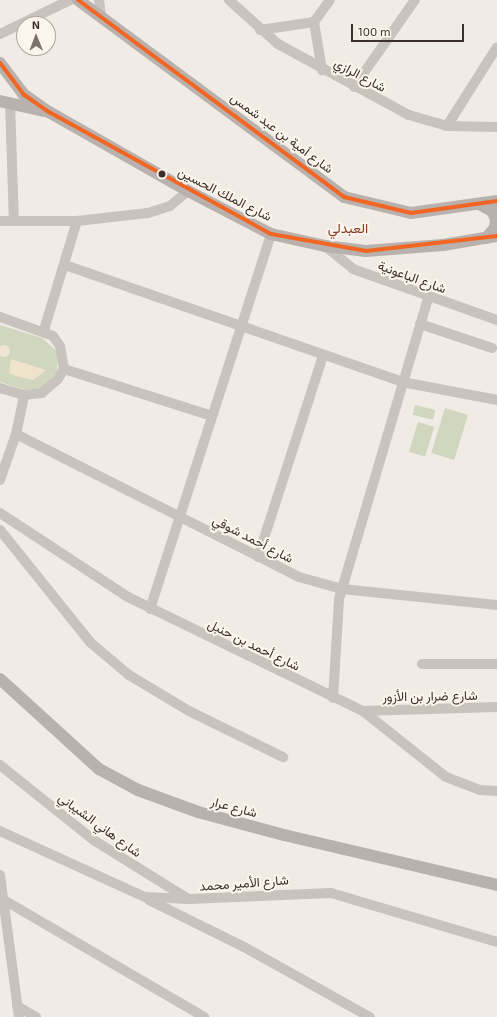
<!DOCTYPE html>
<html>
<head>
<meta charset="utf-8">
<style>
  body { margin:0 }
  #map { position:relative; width:497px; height:1017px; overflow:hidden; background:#f0ebe5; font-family:"Exo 2",Vazirmatn,sans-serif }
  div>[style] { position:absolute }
  .green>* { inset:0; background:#d1d6bf; transform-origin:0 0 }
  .sand>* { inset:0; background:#efe3cc }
  .plaza>* { inset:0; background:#eee3d5 }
  .round { border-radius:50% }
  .minor>* { height:10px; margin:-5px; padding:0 5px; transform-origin:5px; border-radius:5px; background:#c9c3be }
  .major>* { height:12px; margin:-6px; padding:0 6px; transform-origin:6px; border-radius:6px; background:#b8b1ad }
  .bus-1>* { height:4px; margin:-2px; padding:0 2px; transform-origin:2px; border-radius:2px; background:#f26522 }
  .dots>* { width:11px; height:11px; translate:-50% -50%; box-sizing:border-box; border:2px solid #fbf5ee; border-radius:50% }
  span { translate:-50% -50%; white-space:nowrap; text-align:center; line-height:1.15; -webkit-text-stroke:4px #fbf5ee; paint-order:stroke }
  .street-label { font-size:13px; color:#3b302b }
  .neighbourhood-label { font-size:14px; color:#8c3b22 }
  .north { position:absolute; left:16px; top:16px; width:40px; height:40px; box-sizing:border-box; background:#fbf5ee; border:1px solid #aea6a0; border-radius:50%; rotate:359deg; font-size:11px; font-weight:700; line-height:16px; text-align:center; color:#3b302b }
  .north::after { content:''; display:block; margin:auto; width:14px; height:18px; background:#7a716c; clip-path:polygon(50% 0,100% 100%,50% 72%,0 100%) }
  .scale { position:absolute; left:351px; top:24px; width:113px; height:18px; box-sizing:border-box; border:2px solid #3b302b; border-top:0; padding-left:5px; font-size:12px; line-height:14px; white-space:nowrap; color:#3b302b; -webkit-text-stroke:3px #fbf5ee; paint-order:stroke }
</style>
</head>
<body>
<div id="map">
  <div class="green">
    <i style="clip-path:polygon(0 325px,42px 338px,58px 352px,57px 372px,42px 388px,26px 390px,0 382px)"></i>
    <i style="left:415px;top:405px;width:21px;height:10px;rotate:14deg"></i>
    <i style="left:445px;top:408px;width:24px;height:47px;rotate:17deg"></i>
    <i style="left:418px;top:422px;width:17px;height:31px;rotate:17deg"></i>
  </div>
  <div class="sand">
    <i style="clip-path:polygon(11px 359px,46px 370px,33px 380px,19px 377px,9px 373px)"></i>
  </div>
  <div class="plaza">
    <i class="round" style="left:-2px;top:345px;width:12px;height:12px"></i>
  </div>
  <div class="minor">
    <i style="left:99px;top:0;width:17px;rotate:83deg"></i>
    <i style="left:229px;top:0;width:66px;rotate:41.9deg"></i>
    <i style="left:278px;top:44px;width:149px;rotate:28.5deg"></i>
    <i style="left:409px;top:115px;width:40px;rotate:16deg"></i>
    <i style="left:447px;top:126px;width:50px;rotate:1.1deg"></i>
    <i style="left:314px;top:22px;width:49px;rotate:80.5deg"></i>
    <i style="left:260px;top:30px;width:55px;rotate:-8.4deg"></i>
    <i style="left:314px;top:22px;width:27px;rotate:-54deg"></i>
    <i style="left:0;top:34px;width:78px;rotate:-25.9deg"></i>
    <i style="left:354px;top:87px;width:106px;rotate:-55deg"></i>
    <i style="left:10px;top:103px;width:118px;rotate:88.1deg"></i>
    <i style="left:447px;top:126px;width:93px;rotate:-57.7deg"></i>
    <i style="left:0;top:221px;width:77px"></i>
    <i style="left:77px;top:221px;width:71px;rotate:-6.4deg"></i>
    <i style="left:148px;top:213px;width:23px;rotate:-18deg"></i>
    <i style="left:170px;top:206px;width:23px;rotate:-40deg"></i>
    <i style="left:325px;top:246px;width:36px;rotate:39deg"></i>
    <i style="left:353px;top:269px;width:153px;rotate:19.5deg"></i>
    <i style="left:65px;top:265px;width:357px;rotate:19.1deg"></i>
    <i style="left:402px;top:382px;width:97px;rotate:10.7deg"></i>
    <i style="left:0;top:317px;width:56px;rotate:19.7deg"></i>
    <i style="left:53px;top:336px;width:12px;rotate:55deg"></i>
    <i style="left:60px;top:346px;width:23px;rotate:80deg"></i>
    <i style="left:64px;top:369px;width:12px;rotate:121deg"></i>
    <i style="left:58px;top:379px;width:21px;rotate:139deg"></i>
    <i style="left:42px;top:393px;width:18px;rotate:174deg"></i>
    <i style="left:24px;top:395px;width:25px;rotate:-164deg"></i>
    <i style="left:420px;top:324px;width:76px;rotate:18.4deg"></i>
    <i style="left:44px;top:330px;width:114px;rotate:-73.2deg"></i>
    <i style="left:64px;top:369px;width:155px;rotate:17.6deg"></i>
    <i style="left:16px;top:434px;width:317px;rotate:26.8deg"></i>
    <i style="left:299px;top:577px;width:45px;rotate:15.6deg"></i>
    <i style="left:342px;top:589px;width:156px;rotate:5.9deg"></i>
    <i style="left:0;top:480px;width:49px;rotate:-70.8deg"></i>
    <i style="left:16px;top:434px;width:40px;rotate:-78deg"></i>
    <i style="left:0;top:513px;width:153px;rotate:33.3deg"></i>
    <i style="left:128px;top:597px;width:261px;rotate:25.9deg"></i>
    <i style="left:363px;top:711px;width:106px;rotate:38.5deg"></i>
    <i style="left:446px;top:777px;width:36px;rotate:21deg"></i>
    <i style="left:480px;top:790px;width:17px;rotate:3deg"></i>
    <i style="left:0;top:530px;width:145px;rotate:51.2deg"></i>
    <i style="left:91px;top:643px;width:50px;rotate:40.1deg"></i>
    <i style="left:129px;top:675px;width:70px;rotate:31deg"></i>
    <i style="left:189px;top:711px;width:105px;rotate:26.1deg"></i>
    <i style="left:258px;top:557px;width:211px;rotate:-72.1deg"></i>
    <i style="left:150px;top:609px;width:394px;rotate:-72.1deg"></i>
    <i style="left:422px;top:664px;width:75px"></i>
    <i style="left:333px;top:698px;width:99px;rotate:-86.5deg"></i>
    <i style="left:339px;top:599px;width:314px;rotate:-73.5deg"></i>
    <i style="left:363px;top:711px;width:134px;rotate:-1.7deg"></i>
    <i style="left:0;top:765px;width:122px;rotate:38.7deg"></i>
    <i style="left:95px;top:841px;width:108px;rotate:31.8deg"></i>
    <i style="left:0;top:831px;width:159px;rotate:24.5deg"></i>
    <i style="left:145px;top:897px;width:44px;rotate:2.6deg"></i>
    <i style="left:189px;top:899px;width:142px;rotate:-2.4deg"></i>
    <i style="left:331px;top:893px;width:173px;rotate:16.4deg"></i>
    <i style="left:0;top:875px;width:143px;rotate:82.4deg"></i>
    <i style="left:4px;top:900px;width:232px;rotate:30.3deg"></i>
    <i style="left:149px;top:900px;width:106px;rotate:26.3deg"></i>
    <i style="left:244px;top:947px;width:144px;rotate:29.1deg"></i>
    <i style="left:17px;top:1006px;width:22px;rotate:30deg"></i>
  </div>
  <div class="major">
    <i style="left:78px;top:0;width:331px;rotate:36.5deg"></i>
    <i style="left:344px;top:197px;width:69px;rotate:13.4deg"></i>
    <i style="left:411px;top:213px;width:87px;rotate:-7.9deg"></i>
    <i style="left:0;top:63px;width:39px;rotate:53deg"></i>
    <i style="left:23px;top:94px;width:32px;rotate:35deg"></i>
    <i style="left:49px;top:112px;width:160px;rotate:29.6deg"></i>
    <i style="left:188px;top:191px;width:93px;rotate:27.4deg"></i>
    <i style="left:271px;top:234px;width:55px;rotate:12.5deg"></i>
    <i style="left:325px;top:246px;width:41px;rotate:7deg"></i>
    <i style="left:366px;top:251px;width:77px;rotate:-4.5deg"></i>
    <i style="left:443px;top:245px;width:55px;rotate:-9.5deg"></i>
    <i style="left:0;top:101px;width:45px;rotate:12.8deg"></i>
    <i style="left:479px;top:204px;width:15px;rotate:28deg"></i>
    <i style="left:492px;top:211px;width:9px;rotate:63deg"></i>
    <i style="left:496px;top:219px;width:9px;rotate:96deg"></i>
    <i style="left:495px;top:228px;width:13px;rotate:132deg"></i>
    <i style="left:0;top:679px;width:134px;rotate:42.3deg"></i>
    <i style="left:99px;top:769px;width:44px;rotate:28.3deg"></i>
    <i style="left:138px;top:790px;width:64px;rotate:20.1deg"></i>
    <i style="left:198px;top:812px;width:89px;rotate:15deg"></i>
    <i style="left:284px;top:835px;width:219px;rotate:13.2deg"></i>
  </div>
  <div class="bus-1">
    <i style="left:78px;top:0;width:331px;rotate:36.5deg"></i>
    <i style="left:344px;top:197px;width:69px;rotate:13.4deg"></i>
    <i style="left:411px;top:213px;width:87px;rotate:-7.9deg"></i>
    <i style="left:0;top:63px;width:39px;rotate:53deg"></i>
    <i style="left:23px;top:94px;width:32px;rotate:35deg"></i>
    <i style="left:49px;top:112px;width:253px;rotate:28.8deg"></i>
    <i style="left:271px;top:234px;width:97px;rotate:10.1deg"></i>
    <i style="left:366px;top:251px;width:132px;rotate:-6.5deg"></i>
  </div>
  <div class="dots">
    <i style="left:162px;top:174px;background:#3b302b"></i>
  </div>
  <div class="street-label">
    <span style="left:360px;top:75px;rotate:28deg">شارع الرازي</span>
    <span style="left:282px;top:133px;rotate:37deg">شارع أمية بن عبد شمس</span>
    <span style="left:225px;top:194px;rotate:27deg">شارع الملك الحسين</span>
    <span style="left:412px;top:277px;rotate:20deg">شارع الباعونية</span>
    <span style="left:253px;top:539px;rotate:27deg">شارع أحمد شوقي</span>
    <span style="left:254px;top:645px;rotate:26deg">شارع أحمد بن حنبل</span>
    <span style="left:430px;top:696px;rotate:-1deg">شارع ضرار بن الأزور</span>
    <span style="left:234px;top:807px;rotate:15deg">شارع عرار</span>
    <span style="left:100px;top:825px;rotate:36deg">شارع هاني الشيباني</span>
    <span style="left:244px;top:883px;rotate:-4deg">شارع الأمير محمد</span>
  </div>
  <div class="neighbourhood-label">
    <span style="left:348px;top:228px">العبدلي</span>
  </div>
  <div class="north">N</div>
  <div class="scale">100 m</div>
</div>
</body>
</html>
